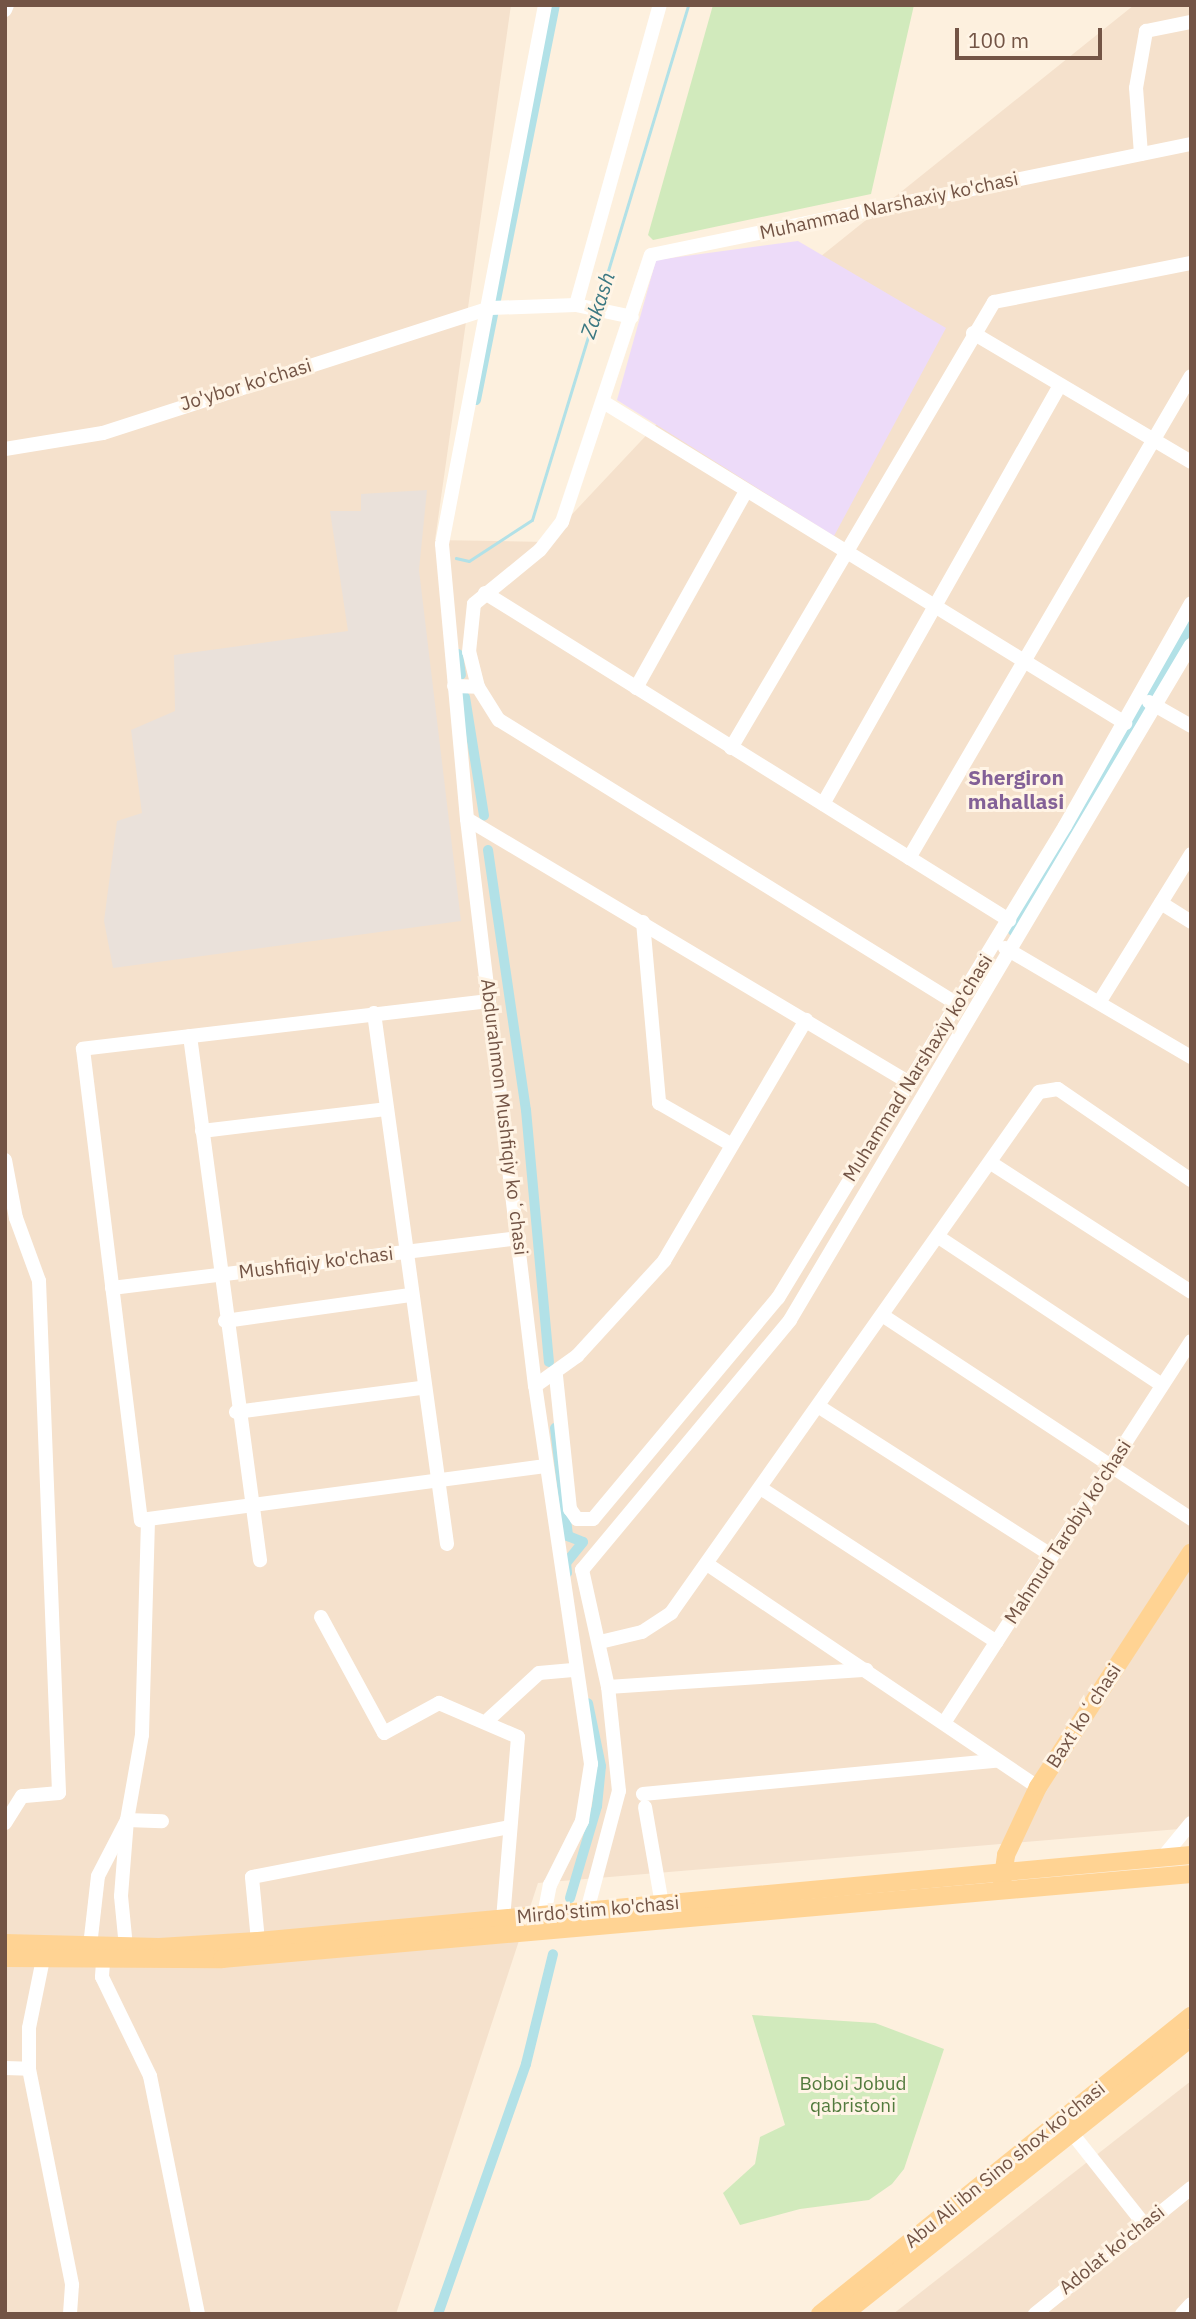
<!DOCTYPE html>
<html>
<head>
<meta charset="utf-8">
<style>
  body { margin:0 }
  #map { position:relative; width:1196px; height:2319px; overflow:hidden; background:#fdf0de; font-family:"IBM Plex Sans",sans-serif }
  div>[style] { position:absolute }
  .residential>* { inset:0; background:#f5e1cc }
  .industrial>* { inset:0; background:#eae1da }
  .education>* { inset:0; background:#eddbf9 }
  .green>* { inset:0; background:#d1eabc }
  .stream>* { height:2.5px; margin:-1.25px; padding:0 1.25px; transform-origin:1.25px; border-radius:1.25px; background:#b2e1e7 }
  .canal>* { height:10px; margin:-5px; padding:0 5px; transform-origin:5px; border-radius:5px; background:#b2e1e7 }
  .minor>* { height:14px; margin:-7px; padding:0 7px; transform-origin:7px; border-radius:7px; background:#fff }
  .major>* { height:18px; margin:-9px; padding:0 9px; transform-origin:9px; border-radius:9px; background:#ffd393 }
  span { translate:-50% -50%; white-space:nowrap; text-align:center; line-height:1.15; -webkit-text-stroke:6px #fff4e5; paint-order:stroke }
  .street-label { font-size:19px; color:#735445 }
  .park-label { font-size:19px; color:#527a3d }
  .water-label { font-size:21px; color:#3b7882; font-style:italic }
  .neighbourhood-label { font-size:21px; color:#836097; font-weight:700 }
  .frame { position:absolute; inset:0; border:7px solid #735445; pointer-events:none }
  .scale { position:absolute; left:955px; top:28px; width:147px; height:32px; box-sizing:border-box; border:4px solid #735445; border-top:0; padding-left:9px; font-size:21px; line-height:24px; white-space:nowrap; color:#735445; -webkit-text-stroke:5px #fff4e5; paint-order:stroke }
</style>
</head>
<body>
<div id="map">
  <div class="residential">
    <i style="clip-path:polygon(5px 5px,511px 5px,435px 540px,546px 542px,795px 277px,1134px 5px,1191px 5px,1191px 1828px,538px 1883px,396px 2314px,5px 2314px)"></i>
    <i style="clip-path:polygon(1191px 2081px,1191px 2314px,893px 2314px)"></i>
  </div>
  <div class="industrial">
    <i style="clip-path:polygon(427px 490px,419px 570px,461px 921px,113px 968px,104px 921px,117px 821px,142px 813px,131px 730px,175px 711px,174px 655px,348px 631px,330px 511px,361px 511px,361px 494px)"></i>
  </div>
  <div class="education">
    <i style="clip-path:polygon(798px 241px,946px 328px,834px 536px,617px 400px,656px 260px)"></i>
  </div>
  <div class="green">
    <i style="clip-path:polygon(713px 5px,914px 5px,871px 194px,653px 240px,648px 235px)"></i>
    <i style="clip-path:polygon(752px 2015px,875px 2023px,944px 2049px,904px 2169px,892px 2184px,869px 2200px,800px 2209px,740px 2225px,723px 2193px,755px 2164px,760px 2137px,785px 2125px)"></i>
  </div>
  <div class="stream">
    <i style="left:598px;top:304px;width:312px;rotate:-73.2deg"></i>
    <i style="left:456px;top:558px;width:13px;rotate:13deg"></i>
    <i style="left:469px;top:561px;width:75px;rotate:-33.1deg"></i>
    <i style="left:532px;top:520px;width:215px;rotate:-73deg"></i>
  </div>
  <div class="canal">
    <i style="left:476px;top:400px;width:403px;rotate:-78.7deg"></i>
    <i style="left:458px;top:654px;width:21px;rotate:82deg"></i>
    <i style="left:1152px;top:694px;width:81px;rotate:-61.2deg"></i>
    <i style="left:465px;top:697px;width:120px;rotate:80.9deg"></i>
    <i style="left:488px;top:850px;width:263px;rotate:81.7deg"></i>
    <i style="left:526px;top:1110px;width:253px;rotate:84.8deg"></i>
    <i style="left:1013px;top:931px;width:258px;rotate:-59.5deg"></i>
    <i style="left:555px;top:1428px;width:109px;rotate:83.1deg"></i>
    <i style="left:568px;top:1536px;width:16px;rotate:22deg"></i>
    <i style="left:583px;top:1542px;width:27px;rotate:129deg"></i>
    <i style="left:566px;top:1563px;width:10px;rotate:84deg"></i>
    <i style="left:570px;top:1898px;width:96px;rotate:-73.6deg"></i>
    <i style="left:597px;top:1806px;width:40px;rotate:-84.3deg"></i>
    <i style="left:601px;top:1766px;width:64px;rotate:-101.7deg"></i>
    <i style="left:438px;top:2314px;width:265px;rotate:-70.6deg"></i>
    <i style="left:526px;top:2064px;width:113px;rotate:-76.2deg"></i>
  </div>
  <div class="minor">
    <i style="left:5px;top:10px;width:5px;rotate:-68deg"></i>
    <i style="left:1141px;top:154px;width:66px;rotate:-94.3deg"></i>
    <i style="left:1136px;top:88px;width:58px;rotate:-80deg"></i>
    <i style="left:1146px;top:31px;width:46px;rotate:-11.3deg"></i>
    <i style="left:576px;top:305px;width:312px;rotate:-74.4deg"></i>
    <i style="left:973px;top:333px;width:253px;rotate:30.6deg"></i>
    <i style="left:605px;top:403px;width:611px;rotate:31.61deg"></i>
    <i style="left:5px;top:449px;width:99px;rotate:-9.3deg"></i>
    <i style="left:103px;top:433px;width:408px;rotate:-17.9deg"></i>
    <i style="left:491px;top:308px;width:85px;rotate:-2deg"></i>
    <i style="left:576px;top:305px;width:57px;rotate:12.1deg"></i>
    <i style="left:485px;top:593px;width:618px;rotate:31.97deg"></i>
    <i style="left:454px;top:686px;width:24px;rotate:2deg"></i>
    <i style="left:478px;top:687px;width:39px;rotate:58deg"></i>
    <i style="left:499px;top:720px;width:539px;rotate:31.8deg"></i>
    <i style="left:478px;top:687px;width:36px;rotate:-104deg"></i>
    <i style="left:469px;top:652px;width:48px;rotate:-84.1deg"></i>
    <i style="left:474px;top:604px;width:85px;rotate:-39.3deg"></i>
    <i style="left:540px;top:550px;width:36px;rotate:-52deg"></i>
    <i style="left:562px;top:522px;width:281px;rotate:-71.6deg"></i>
    <i style="left:651px;top:255px;width:551px;rotate:-11.62deg"></i>
    <i style="left:636px;top:688px;width:223px;rotate:-60.8deg"></i>
    <i style="left:1149px;top:702px;width:48px;rotate:29.7deg"></i>
    <i style="left:731px;top:748px;width:518px;rotate:-59.47deg"></i>
    <i style="left:994px;top:302px;width:201px;rotate:-11.2deg"></i>
    <i style="left:823px;top:804px;width:481px;rotate:-60.5deg"></i>
    <i style="left:467px;top:819px;width:513px;rotate:30.81deg"></i>
    <i style="left:909px;top:858px;width:558px;rotate:-59.67deg"></i>
    <i style="left:1161px;top:903px;width:36px;rotate:32deg"></i>
    <i style="left:643px;top:922px;width:182px;rotate:84.9deg"></i>
    <i style="left:659px;top:1103px;width:84px;rotate:29.9deg"></i>
    <i style="left:1005px;top:948px;width:216px;rotate:30.4deg"></i>
    <i style="left:489px;top:1001px;width:409px;rotate:173.3deg"></i>
    <i style="left:83px;top:1049px;width:475px;rotate:83deg"></i>
    <i style="left:141px;top:1520px;width:408px;rotate:-7.6deg"></i>
    <i style="left:1100px;top:1001px;width:173px;rotate:-58.2deg"></i>
    <i style="left:374px;top:1013px;width:536px;rotate:82.17deg"></i>
    <i style="left:190px;top:1036px;width:529px;rotate:82.39deg"></i>
    <i style="left:202px;top:1131px;width:185px;rotate:-6.8deg"></i>
    <i style="left:5px;top:1160px;width:59px;rotate:79.3deg"></i>
    <i style="left:16px;top:1218px;width:67px;rotate:69.9deg"></i>
    <i style="left:39px;top:1281px;width:512px;rotate:87.76deg"></i>
    <i style="left:59px;top:1793px;width:37px;rotate:175deg"></i>
    <i style="left:22px;top:1796px;width:32px;rotate:122deg"></i>
    <i style="left:991px;top:1163px;width:238px;rotate:32.8deg"></i>
    <i style="left:940px;top:1238px;width:266px;rotate:33.5deg"></i>
    <i style="left:112px;top:1288px;width:410px;rotate:-7deg"></i>
    <i style="left:885px;top:1317px;width:367px;rotate:33.4deg"></i>
    <i style="left:225px;top:1321px;width:187px;rotate:-8deg"></i>
    <i style="left:556px;top:1376px;width:134px;rotate:84deg"></i>
    <i style="left:570px;top:1509px;width:12px;rotate:55deg"></i>
    <i style="left:577px;top:1519px;width:16px"></i>
    <i style="left:593px;top:1519px;width:288px;rotate:-50.1deg"></i>
    <i style="left:778px;top:1298px;width:552px;rotate:-58.7deg"></i>
    <i style="left:1065px;top:826px;width:256px;rotate:-60.5deg"></i>
    <i style="left:535px;top:1386px;width:52px;rotate:-35.5deg"></i>
    <i style="left:577px;top:1356px;width:129px;rotate:-47.5deg"></i>
    <i style="left:664px;top:1261px;width:280px;rotate:-59.5deg"></i>
    <i style="left:821px;top:1408px;width:274px;rotate:32.6deg"></i>
    <i style="left:236px;top:1412px;width:188px;rotate:-7.4deg"></i>
    <i style="left:762px;top:1489px;width:280px;rotate:33.1deg"></i>
    <i style="left:707px;top:1564px;width:399px;rotate:34deg"></i>
    <i style="left:321px;top:1617px;width:132px;rotate:61.5deg"></i>
    <i style="left:384px;top:1733px;width:63px;rotate:-28.6deg"></i>
    <i style="left:439px;top:1703px;width:86px;rotate:23.3deg"></i>
    <i style="left:518px;top:1737px;width:183px;rotate:94.7deg"></i>
    <i style="left:600px;top:1642px;width:43px;rotate:-13.4deg"></i>
    <i style="left:642px;top:1632px;width:35px;rotate:-33deg"></i>
    <i style="left:671px;top:1613px;width:638px;rotate:-54.77deg"></i>
    <i style="left:1039px;top:1092px;width:19px;rotate:-9deg"></i>
    <i style="left:1058px;top:1089px;width:161px;rotate:34.4deg"></i>
    <i style="left:608px;top:1687px;width:259px;rotate:-3.8deg"></i>
    <i style="left:489px;top:1719px;width:68px;rotate:-42.6deg"></i>
    <i style="left:539px;top:1673px;width:34px;rotate:-5deg"></i>
    <i style="left:944px;top:1723px;width:455px;rotate:-57.1deg"></i>
    <i style="left:643px;top:1794px;width:354px;rotate:-5.4deg"></i>
    <i style="left:645px;top:1807px;width:98px;rotate:80.1deg"></i>
    <i style="left:1163px;top:1857px;width:44px;rotate:-50.5deg"></i>
    <i style="left:587px;top:1911px;width:124px;rotate:-75.1deg"></i>
    <i style="left:619px;top:1791px;width:105px;rotate:-96deg"></i>
    <i style="left:608px;top:1687px;width:120px;rotate:-102.5deg"></i>
    <i style="left:582px;top:1570px;width:325px;rotate:-50.2deg"></i>
    <i style="left:790px;top:1320px;width:785px;rotate:-59.29deg"></i>
    <i style="left:544px;top:1915px;width:31px;rotate:-79deg"></i>
    <i style="left:550px;top:1885px;width:72px;rotate:-63.4deg"></i>
    <i style="left:582px;top:1821px;width:58px;rotate:-81deg"></i>
    <i style="left:591px;top:1764px;width:382px;rotate:-98.4deg"></i>
    <i style="left:535px;top:1386px;width:571px;rotate:-96.84deg"></i>
    <i style="left:467px;top:819px;width:276px;rotate:-95.2deg"></i>
    <i style="left:442px;top:544px;width:549px;rotate:-79.18deg"></i>
    <i style="left:258px;top:1941px;width:64px;rotate:-95.4deg"></i>
    <i style="left:252px;top:1877px;width:262px;rotate:-11deg"></i>
    <i style="left:90px;top:1946px;width:70px;rotate:-83.5deg"></i>
    <i style="left:98px;top:1876px;width:63px;rotate:-62.6deg"></i>
    <i style="left:127px;top:1820px;width:86px;rotate:-80deg"></i>
    <i style="left:142px;top:1735px;width:216px;rotate:-88.4deg"></i>
    <i style="left:126px;top:1947px;width:51px;rotate:-95.6deg"></i>
    <i style="left:121px;top:1896px;width:76px;rotate:-85.5deg"></i>
    <i style="left:127px;top:1820px;width:35px;rotate:2deg"></i>
    <i style="left:43px;top:1959px;width:70px;rotate:101.5deg"></i>
    <i style="left:29px;top:2028px;width:41px;rotate:90deg"></i>
    <i style="left:29px;top:2069px;width:220px;rotate:78.7deg"></i>
    <i style="left:72px;top:2285px;width:29px;rotate:94deg"></i>
    <i style="left:103px;top:1962px;width:15px;rotate:94deg"></i>
    <i style="left:102px;top:1977px;width:110px;rotate:64.1deg"></i>
    <i style="left:150px;top:2076px;width:243px;rotate:78.6deg"></i>
    <i style="left:5px;top:2068px;width:24px;rotate:2deg"></i>
    <i style="left:1071px;top:2132px;width:116px;rotate:51.6deg"></i>
    <i style="left:1035px;top:2314px;width:201px;rotate:-38.9deg"></i>
    <i style="left:1182px;top:2314px;width:13px;rotate:-48deg"></i>
  </div>
  <div class="major">
    <i style="left:1002px;top:1884px;width:29px;rotate:-82deg"></i>
    <i style="left:1006px;top:1855px;width:75px;rotate:-64.8deg"></i>
    <i style="left:1038px;top:1787px;width:280px;rotate:-56.9deg"></i>
    <i style="left:5px;top:1943px;width:154px;rotate:1.5deg"></i>
    <i style="left:159px;top:1947px;width:99px;rotate:-3.5deg"></i>
    <i style="left:258px;top:1941px;width:937px;rotate:-5.27deg"></i>
    <i style="left:5px;top:1958px;width:217px;rotate:0.3deg"></i>
    <i style="left:222px;top:1959px;width:973px;rotate:-5.01deg"></i>
    <i style="left:820px;top:2314px;width:476px;rotate:-38.8deg"></i>
    <i style="left:844px;top:2314px;width:443px;rotate:-38.5deg"></i>
  </div>
  <div class="street-label">
    <span style="left:889px;top:206px;rotate:-12deg">Muhammad Narshaxiy ko'chasi</span>
    <span style="left:246px;top:385px;rotate:-17deg">Jo'ybor ko'chasi</span>
    <span style="left:918px;top:1068px;rotate:-58deg">Muhammad Narshaxiy ko'chasi</span>
    <span style="left:504px;top:1117px;rotate:83deg">Abdurahmon Mushfiqiy koʻchasi</span>
    <span style="left:316px;top:1263px;rotate:-7deg">Mushfiqiy ko'chasi</span>
    <span style="left:1068px;top:1532px;rotate:-57deg">Mahmud Tarobiy ko'chasi</span>
    <span style="left:1084px;top:1716px;rotate:-57deg">Baxt koʻchasi</span>
    <span style="left:598px;top:1910px;rotate:-5deg">Mirdo'stim ko'chasi</span>
    <span style="left:1005px;top:2165px;rotate:-39deg">Abu Ali ibn Sino shox ko'chasi</span>
    <span style="left:1112px;top:2250px;rotate:-39deg">Adolat ko'chasi</span>
  </div>
  <div class="park-label">
    <span style="left:853px;top:2095px">Boboi Jobud<br>qabristoni</span>
  </div>
  <div class="water-label">
    <span style="left:597px;top:305px;rotate:-72deg">Zakash</span>
  </div>
  <div class="neighbourhood-label">
    <span style="left:1016px;top:789px">Shergiron<br>mahallasi</span>
  </div>
  <div class="frame"></div>
  <div class="scale">100 m</div>
</div>
</body>
</html>
